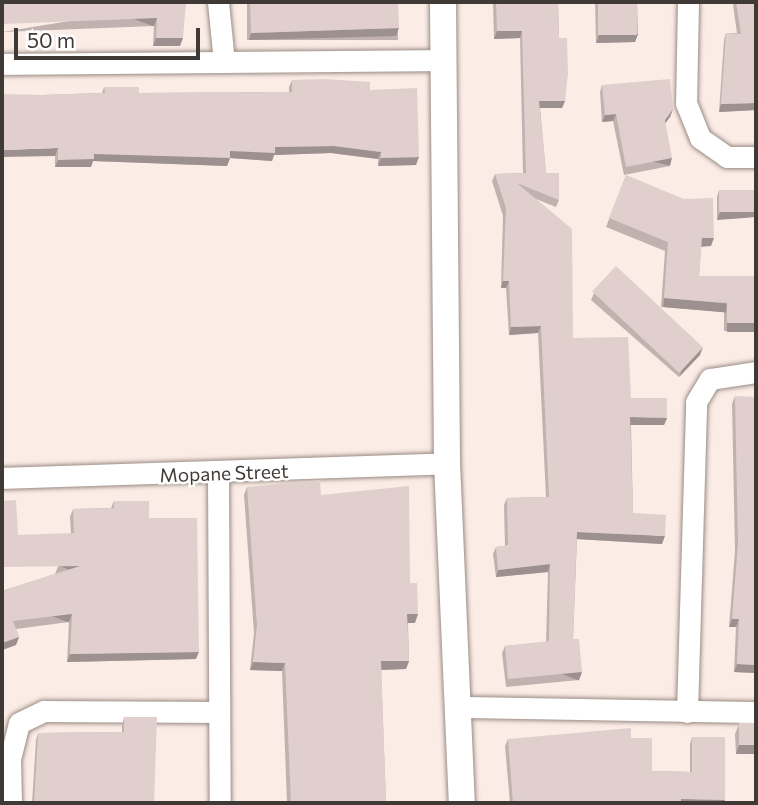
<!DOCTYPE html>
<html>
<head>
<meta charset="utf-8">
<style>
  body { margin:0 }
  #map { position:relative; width:758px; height:805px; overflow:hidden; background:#fbece5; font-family:Commissioner,sans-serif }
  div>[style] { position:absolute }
  .roads { filter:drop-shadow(0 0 2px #998c85) drop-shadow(0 0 2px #998c85) }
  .minor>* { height:21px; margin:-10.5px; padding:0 10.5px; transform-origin:10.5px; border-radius:10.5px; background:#fff }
  .tertiary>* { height:26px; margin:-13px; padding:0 13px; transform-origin:13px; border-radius:13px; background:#fff }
  .wall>* { inset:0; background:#c1b2b0; transform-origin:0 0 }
  .shaded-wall>* { inset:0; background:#9d9190; transform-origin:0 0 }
  .building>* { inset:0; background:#e0cfcd; transform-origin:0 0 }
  span { translate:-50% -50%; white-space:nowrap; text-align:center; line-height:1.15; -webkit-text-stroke:5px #fff; paint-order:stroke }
  .street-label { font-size:19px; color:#403a37 }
  .frame { position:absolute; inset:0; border:4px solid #403a37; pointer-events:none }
  .scale { position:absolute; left:14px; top:28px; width:186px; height:32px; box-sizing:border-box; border:4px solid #403a37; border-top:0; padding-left:9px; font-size:21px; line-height:24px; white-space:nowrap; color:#403a37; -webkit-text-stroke:5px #fff; paint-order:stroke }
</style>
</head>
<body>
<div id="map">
  <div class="roads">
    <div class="minor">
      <i style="left:218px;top:2px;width:60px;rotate:84.3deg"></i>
      <i style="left:688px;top:2px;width:101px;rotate:91.1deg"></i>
      <i style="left:686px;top:103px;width:38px;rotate:68deg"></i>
      <i style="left:700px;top:138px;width:33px;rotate:35deg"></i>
      <i style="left:727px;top:157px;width:29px"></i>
      <i style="left:2px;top:64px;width:440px;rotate:-0.5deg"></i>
      <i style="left:218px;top:474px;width:329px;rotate:89.7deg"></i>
      <i style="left:2px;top:478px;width:445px;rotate:-1.9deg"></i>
      <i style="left:462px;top:707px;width:294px;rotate:1deg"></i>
      <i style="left:687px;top:712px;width:310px;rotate:-88.3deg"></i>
      <i style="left:696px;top:402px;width:27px;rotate:-59deg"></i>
      <i style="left:710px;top:379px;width:47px;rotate:-8.7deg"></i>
      <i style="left:11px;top:803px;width:44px;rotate:-91.3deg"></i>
      <i style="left:10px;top:759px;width:37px;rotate:-76deg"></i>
      <i style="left:19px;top:723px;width:28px;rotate:-26deg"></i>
      <i style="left:44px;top:711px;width:172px;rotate:0.3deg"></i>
    </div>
    <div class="tertiary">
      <i style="left:443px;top:2px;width:461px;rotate:89.5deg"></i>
      <i style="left:447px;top:463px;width:340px;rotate:87.5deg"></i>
    </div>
  </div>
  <div class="wall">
    <i style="clip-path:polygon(186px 2px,180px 46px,153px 46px,154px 26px,2px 32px)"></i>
    <i style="left:247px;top:2px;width:151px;height:38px"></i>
    <i style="clip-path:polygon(493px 2px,558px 2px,559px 38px,565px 101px,562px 108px,540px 108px,546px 173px,559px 200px,556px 207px,536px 199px,573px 338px,631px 398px,667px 418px,664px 425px,631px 425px,633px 513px,662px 544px,577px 539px,573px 639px,582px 672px,579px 680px,506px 687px,502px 653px,505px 646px,546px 642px,548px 572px,496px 577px,493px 554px,496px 547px,505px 546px,504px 505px,507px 498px,546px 497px,538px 333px,509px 335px,506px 288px,501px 288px,503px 216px,492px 181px,495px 174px,523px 173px,520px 38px,494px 39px)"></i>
    <i style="clip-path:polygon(595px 2px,637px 2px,638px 34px,635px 42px,596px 43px)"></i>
    <i style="clip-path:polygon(734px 2px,756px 2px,756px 110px,719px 112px,724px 40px,726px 33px,737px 33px,733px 5px)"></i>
    <i style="clip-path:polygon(292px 80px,370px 90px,416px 165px,378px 166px,378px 159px,331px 153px,274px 155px,272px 161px,230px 158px,227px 166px,93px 161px,91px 167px,55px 167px,55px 156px,42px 95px,102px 93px,104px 87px,139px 93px,289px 92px,289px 87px)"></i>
    <i style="clip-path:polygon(602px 85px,673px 109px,670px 117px,665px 123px,670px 166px,624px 175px,613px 121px,602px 122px,600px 92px)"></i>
    <i style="clip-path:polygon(626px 175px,711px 246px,701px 246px,699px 276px,756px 276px,756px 331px,724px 331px,724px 312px,661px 307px,665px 251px,606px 227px)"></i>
    <i style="clip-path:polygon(719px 190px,756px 190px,717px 220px,717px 197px)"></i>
    <i style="clip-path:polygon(594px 293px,700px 355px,679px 377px,591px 300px)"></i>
    <i style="clip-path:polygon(735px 396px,756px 673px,734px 672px,736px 627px,729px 627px,735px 551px,732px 404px)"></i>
    <i style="clip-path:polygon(247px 487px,321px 495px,410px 583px,415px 623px,408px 623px,409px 661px,406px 669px,381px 670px,386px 803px,287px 803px,282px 671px,250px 670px,254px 633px,244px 495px)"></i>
    <i style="clip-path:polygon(114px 501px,149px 518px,196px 659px,67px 662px,69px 622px,16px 629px,19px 637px,16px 645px,2px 650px,2px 591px,55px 574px,71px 534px,70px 517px,73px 509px,111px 508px)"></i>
    <i style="clip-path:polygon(124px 717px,154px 803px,32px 803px,36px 740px,38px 733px,122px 732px,122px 725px)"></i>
    <i style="clip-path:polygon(756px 723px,756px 754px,736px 754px,735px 734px,739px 724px)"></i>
    <i style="clip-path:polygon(692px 737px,725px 800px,723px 803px,510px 803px,505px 746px,508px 739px,631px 738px,652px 771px,690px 772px,690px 744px)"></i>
  </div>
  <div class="shaded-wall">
    <i style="left:157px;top:18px;width:9px;height:155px;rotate:111deg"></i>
    <i style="clip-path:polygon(399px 28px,396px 36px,249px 40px,251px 33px)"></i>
    <i style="clip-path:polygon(497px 31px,522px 31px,520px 38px,494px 39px)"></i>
    <i style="clip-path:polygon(638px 34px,635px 42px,596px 43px,599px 35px)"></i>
    <i style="clip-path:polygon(156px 38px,183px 38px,180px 46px,153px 46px)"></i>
    <i style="clip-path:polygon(539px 101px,565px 101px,562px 108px,536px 108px)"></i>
    <i style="clip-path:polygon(756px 103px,756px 110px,719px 112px,721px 104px)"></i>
    <i style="clip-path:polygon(673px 109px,670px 117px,662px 128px,665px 120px)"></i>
    <i style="clip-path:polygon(616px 114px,613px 121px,602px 122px,605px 115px)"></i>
    <i style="clip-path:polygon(334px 146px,381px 152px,378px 159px,331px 153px,274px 155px,272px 161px,230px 158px,227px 166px,93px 161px,91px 167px,55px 167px,58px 160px,94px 154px,230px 151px,275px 147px)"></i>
    <i style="clip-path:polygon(58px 148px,55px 156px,2px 157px,2px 150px)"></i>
    <i style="clip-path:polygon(419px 157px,416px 165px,378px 166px,381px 158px)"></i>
    <i style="left:672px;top:158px;width:8px;height:47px;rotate:104deg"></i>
    <i style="clip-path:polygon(756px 210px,756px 217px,717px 220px,720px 212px)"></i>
    <i style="clip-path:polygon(702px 238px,714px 238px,711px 246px,699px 247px)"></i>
    <i style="clip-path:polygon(503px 281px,509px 281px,506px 288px,501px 288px)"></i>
    <i style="left:664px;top:298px;width:63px;height:9px;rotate:5deg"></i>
    <i style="left:727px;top:323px;width:29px;height:9px"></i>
    <i style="clip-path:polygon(541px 326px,538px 333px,509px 335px,511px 327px)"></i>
    <i style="clip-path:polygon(703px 347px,700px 355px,679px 377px,682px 370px)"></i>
    <i style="clip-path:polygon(630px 417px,667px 418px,664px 425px,628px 425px)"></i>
    <i style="clip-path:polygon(577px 532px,665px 536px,662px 544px,575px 539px)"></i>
    <i style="clip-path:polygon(550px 564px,548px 572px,496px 577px,498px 570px)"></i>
    <i style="left:80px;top:566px;width:8px;height:78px;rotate:113deg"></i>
    <i style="left:72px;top:614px;width:9px;height:59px;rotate:111deg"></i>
    <i style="clip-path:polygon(407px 614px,418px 614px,415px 623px,404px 623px)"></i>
    <i style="clip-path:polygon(732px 619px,739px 619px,736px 627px,729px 627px)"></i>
    <i style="clip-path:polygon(19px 637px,16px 645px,2px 650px,2px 643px)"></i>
    <i style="clip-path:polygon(199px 652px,196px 659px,67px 662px,70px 654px)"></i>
    <i style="clip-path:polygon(381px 661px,409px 661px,406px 669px,378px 670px)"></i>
    <i style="clip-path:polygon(253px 662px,285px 663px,282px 671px,250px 670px)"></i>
    <i style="clip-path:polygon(737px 664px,756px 665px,756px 673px,734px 672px)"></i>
    <i style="left:582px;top:672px;width:9px;height:74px;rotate:111deg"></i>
    <i style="clip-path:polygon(739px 745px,756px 745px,756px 754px,736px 754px)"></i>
    <i style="clip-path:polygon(681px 799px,725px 800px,723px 803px,679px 803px)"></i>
  </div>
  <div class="building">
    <i style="clip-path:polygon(2px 2px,186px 2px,183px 38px,156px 38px,157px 18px,2px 24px)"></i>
    <i style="clip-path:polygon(250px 2px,398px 2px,399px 28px,251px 33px)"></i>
    <i style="clip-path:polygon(496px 2px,558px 2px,559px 38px,567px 38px,568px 73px,565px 101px,539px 101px,546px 173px,559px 173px,559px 200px,517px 183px,572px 229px,573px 338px,628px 337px,631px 398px,667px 398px,667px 418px,630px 417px,633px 513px,666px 515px,665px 536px,577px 532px,573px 639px,579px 639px,582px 672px,508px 679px,505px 646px,549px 641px,550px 564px,498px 570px,496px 547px,508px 545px,507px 498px,549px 497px,541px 326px,511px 327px,509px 281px,503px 281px,506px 208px,495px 174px,526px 173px,522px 31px,497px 31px)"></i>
    <i style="left:598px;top:2px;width:39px;height:33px"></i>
    <i style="clip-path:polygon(736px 2px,756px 2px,756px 103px,721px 104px,726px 33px,741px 34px)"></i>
    <i style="clip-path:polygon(325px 79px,370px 82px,370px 90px,417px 88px,419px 157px,381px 158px,381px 152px,334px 146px,275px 147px,275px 153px,230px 151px,230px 158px,94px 154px,94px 159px,58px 160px,58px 148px,2px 150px,2px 94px,42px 95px,105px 93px,104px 87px,139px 87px,139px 93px,292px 92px,292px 80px)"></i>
    <i style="clip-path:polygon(670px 79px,673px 109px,665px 120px,672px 158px,626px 167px,616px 114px,605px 115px,602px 85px)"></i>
    <i style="clip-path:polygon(626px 175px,684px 199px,713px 198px,714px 238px,702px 238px,699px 276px,756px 276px,756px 323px,727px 323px,727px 303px,664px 298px,668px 242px,609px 218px)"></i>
    <i style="left:719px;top:190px;width:37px;height:22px"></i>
    <i style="left:616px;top:266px;width:119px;height:35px;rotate:43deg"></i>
    <i style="clip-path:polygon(735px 396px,756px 397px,756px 665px,737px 664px,739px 619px,732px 619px,738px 543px)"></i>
    <i style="clip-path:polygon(320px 480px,321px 495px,409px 486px,410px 583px,417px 583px,418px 614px,407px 614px,409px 661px,381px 661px,386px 803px,291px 803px,285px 663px,253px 662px,257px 625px,247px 487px)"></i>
    <i style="clip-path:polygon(16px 500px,18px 535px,74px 533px,73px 509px,114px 508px,114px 501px,149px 501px,149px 518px,197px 518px,199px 652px,70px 654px,72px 614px,13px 621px,19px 637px,2px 643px,2px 591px,80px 566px,2px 567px,2px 501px)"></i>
    <i style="clip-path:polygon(124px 717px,157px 717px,154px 803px,34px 803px,38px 733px,124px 732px)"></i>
    <i style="left:756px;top:723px;width:22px;height:17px;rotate:90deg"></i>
    <i style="clip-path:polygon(631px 728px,631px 738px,652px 738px,652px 771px,692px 772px,692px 737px,725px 737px,725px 800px,681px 799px,681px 803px,513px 803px,508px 739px)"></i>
  </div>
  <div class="street-label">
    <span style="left:224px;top:473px;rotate:-2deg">Mopane Street</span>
  </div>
  <div class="frame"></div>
  <div class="scale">50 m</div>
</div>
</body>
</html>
